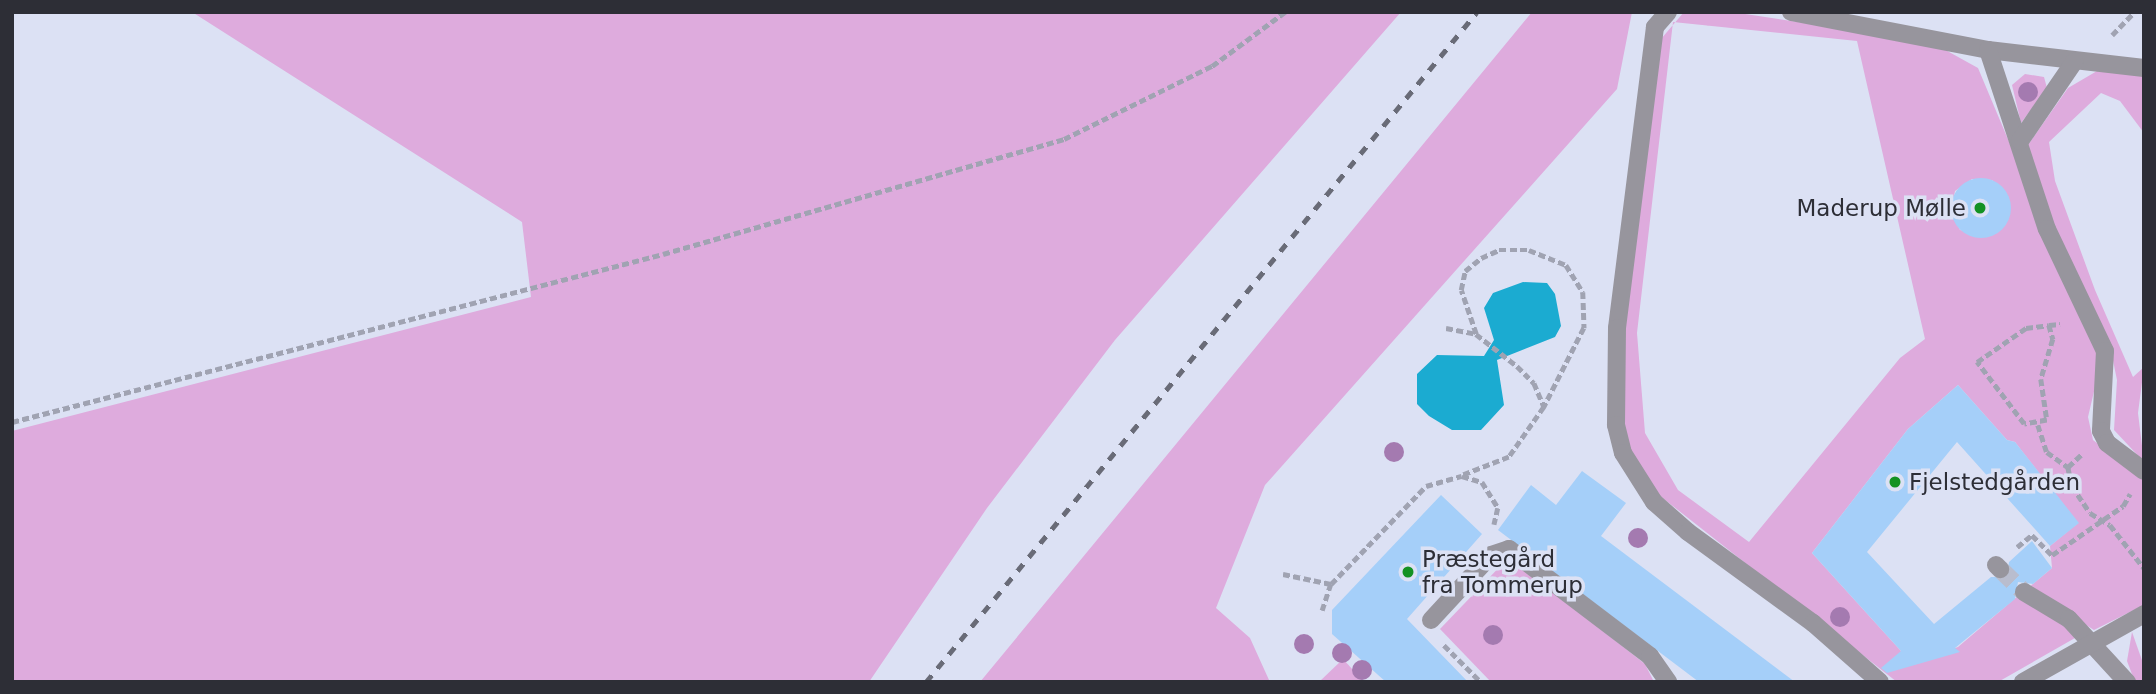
<!DOCTYPE html>
<html>
<head>
<meta charset="utf-8">
<style>
  body { margin:0 }
  #map { position:relative; width:2156px; height:694px; overflow:hidden; background:#dce1f4; font-family:"DejaVu Sans",sans-serif }
  div>[style] { position:absolute }
  .green>* { inset:0; background:#deabdd }
  .water>* { inset:0; background:#1babd1 }
  .building>* { inset:0; background:#a5cff9 }
  .round { border-radius:50% }
  .minor-tunnel>* { height:18px; margin-top:-9px; transform-origin:0; background:repeating-linear-gradient(90deg,#b9bdce 0 18px,transparent 0 27px) }
  .path>* { height:4.5px; margin-top:-2.25px; transform-origin:0; background:repeating-linear-gradient(90deg,#a0a3b2 0 7px,transparent 0 10.5px) }
  .minor>* { height:18px; margin:-9px; padding:0 9px; transform-origin:9px; border-radius:9px; background:#97959d }
  .rail>* { height:5px; margin-top:-2.5px; transform-origin:0; background:repeating-linear-gradient(90deg,#696b77 0 9px,transparent 0 18px) }
  .trees>* { width:20px; height:20px; margin:-10px; border-radius:50%; background:#a47ab0 }
  .dots>* { width:19px; height:19px; translate:-50% -50%; box-sizing:border-box; border:4px solid #dce1f4; border-radius:50% }
  span { translate:-50% -50%; white-space:nowrap; text-align:center; line-height:1.15; -webkit-text-stroke:7px #dce1f4; paint-order:stroke }
  .poi-label { font-size:23px; color:#2d2e36 }
  .right { translate:-100% -50%; text-align:right }
  .left { translate:0 -50%; text-align:left }
  .frame { position:absolute; inset:0; border:14px solid #2d2e36; pointer-events:none }
</style>
</head>
<body>
<div id="map">
  <div class="green">
    <i style="clip-path:polygon(192px 12px,1401px 12px,1115px 340px,987px 508px,869px 682px,12px 682px,12px 431px,531px 297px,522px 222px)"></i>
    <i style="clip-path:polygon(1532px 12px,1632px 12px,1617px 89px,1265px 485px,1216px 608px,1250px 638px,1269px 680px,980px 682px)"></i>
    <i style="clip-path:polygon(evenodd,1684px 12px,1732px 12px,1931px 42px,1978px 68px,2094px 344px,2100px 366px,2088px 417px,2093px 440px,2144px 480px,2144px 605px,2094px 630px,2028px 588px,2052px 568px,2050px 546px,2078px 523px,2015px 442px,2007px 440px,1958px 385px,1908px 429px,1812px 553px,1901px 651px,1938px 654px,1958px 647px,2019px 595px,2055px 616px,2075px 638px,1998px 682px,1897px 682px,1655px 492px,1630px 451px,1623px 424px,1625px 326px,1661px 39px,1684px 12px,1673px 22px,1857px 41px,1925px 339px,1900px 358px,1749px 542px,1678px 490px,1645px 433px,1637px 333px,1673px 22px,1684px 12px,1972px 179px,1992px 180px,2007px 194px,2006px 224px,1990px 236px,1960px 230px,1951px 211px,1955px 191px,1972px 179px)"></i>
    <i style="clip-path:polygon(2097px 71px,2144px 76px,2144px 133px,2120px 101px,2101px 93px,2049px 142px,2055px 181px,2095px 290px,2133px 377px,2144px 367px,2138px 413px,2144px 462px,2114px 430px,2117px 380px,2109px 341px,2054px 231px,2028px 145px,2068px 88px)"></i>
    <i style="clip-path:polygon(2025px 74px,2044px 77px,2047px 88px,2021px 123px,2012px 85px)"></i>
    <i style="clip-path:polygon(1509px 557px,1645px 664px,1654px 682px,1491px 682px,1440px 629px)"></i>
    <i style="clip-path:polygon(2132px 632px,2144px 666px,2144px 682px,2135px 682px,2127px 661px)"></i>
    <i style="clip-path:polygon(1343px 659px,1364px 682px,1319px 682px)"></i>
  </div>
  <div class="water">
    <i style="clip-path:polygon(1523px 282px,1547px 283px,1555px 294px,1561px 326px,1555px 337px,1497px 360px,1504px 405px,1481px 430px,1452px 430px,1429px 416px,1417px 404px,1417px 374px,1437px 355px,1484px 356px,1494px 340px,1484px 308px,1493px 293px)"></i>
  </div>
  <div class="building">
    <i class="round" style="left:1951px;top:178px;width:60px;height:60px"></i>
    <i style="clip-path:polygon(1958px 385px,2007px 440px,2015px 442px,2079px 523px,2050px 546px,1957px 442px,1867px 552px,1934px 624px,1991px 577px,2007px 577px,2009px 562px,2032px 541px,2052px 568px,2033px 584px,2018px 582px,2015px 599px,1955px 648px,1960px 652px,1887px 673px,1881px 668px,1901px 651px,1812px 553px,1908px 429px)"></i>
    <i style="clip-path:polygon(1582px 471px,1626px 503px,1601px 536px,1795px 682px,1699px 682px,1498px 530px,1531px 485px,1556px 505px)"></i>
    <i style="clip-path:polygon(1441px 495px,1482px 534px,1407px 619px,1468px 682px,1386px 682px,1332px 634px,1332px 610px)"></i>
  </div>
  <div class="minor-tunnel">
    <i style="left:2000px;top:569px;width:33px;rotate:44deg"></i>
  </div>
  <div class="path">
    <i style="left:2112px;top:35px;width:32px;rotate:-46deg"></i>
    <i style="left:2049px;top:325px;width:15px;rotate:74deg"></i>
    <i style="left:2053px;top:339px;width:42px;rotate:106.7deg"></i>
    <i style="left:2041px;top:379px;width:41px;rotate:81.7deg"></i>
    <i style="left:2047px;top:420px;width:23px;rotate:170deg"></i>
    <i style="left:2024px;top:424px;width:78px;rotate:-127.2deg"></i>
    <i style="left:1977px;top:362px;width:60px;rotate:-34.8deg"></i>
    <i style="left:2026px;top:328px;width:23px;rotate:-7deg"></i>
    <i style="left:2049px;top:325px;width:11px;rotate:-5deg"></i>
    <i style="left:1446px;top:328px;width:31px;rotate:11deg"></i>
    <i style="left:1476px;top:334px;width:52px;rotate:38deg"></i>
    <i style="left:1517px;top:366px;width:24px;rotate:45deg"></i>
    <i style="left:1534px;top:383px;width:26px;rotate:67deg"></i>
    <i style="left:1544px;top:407px;width:61px;rotate:125deg"></i>
    <i style="left:1509px;top:457px;width:49px;rotate:158.6deg"></i>
    <i style="left:1476px;top:334px;width:46px;rotate:-108.8deg"></i>
    <i style="left:1461px;top:290px;width:19px;rotate:-78deg"></i>
    <i style="left:1465px;top:271px;width:21px;rotate:-39deg"></i>
    <i style="left:1481px;top:258px;width:20px;rotate:-24deg"></i>
    <i style="left:1499px;top:250px;width:30px"></i>
    <i style="left:1529px;top:250px;width:40px;rotate:22deg"></i>
    <i style="left:1566px;top:265px;width:32px;rotate:58deg"></i>
    <i style="left:1583px;top:292px;width:36px;rotate:88deg"></i>
    <i style="left:1584px;top:328px;width:89px;rotate:116.9deg"></i>
    <i style="left:12px;top:422px;width:672px;rotate:-14.47deg"></i>
    <i style="left:663px;top:254px;width:417px;rotate:-16deg"></i>
    <i style="left:1064px;top:139px;width:165px;rotate:-26.3deg"></i>
    <i style="left:1212px;top:66px;width:91px;rotate:-36.5deg"></i>
    <i style="left:2038px;top:425px;width:28px;rotate:72deg"></i>
    <i style="left:2047px;top:452px;width:26px;rotate:36deg"></i>
    <i style="left:2068px;top:467px;width:18px;rotate:-43deg"></i>
    <i style="left:2068px;top:467px;width:19px;rotate:78deg"></i>
    <i style="left:2072px;top:486px;width:32px;rotate:56deg"></i>
    <i style="left:2090px;top:513px;width:23px;rotate:31deg"></i>
    <i style="left:2110px;top:525px;width:55px;rotate:51.7deg"></i>
    <i style="left:2017px;top:547px;width:19px;rotate:-39deg"></i>
    <i style="left:2032px;top:535px;width:28px;rotate:45deg"></i>
    <i style="left:2052px;top:555px;width:86px;rotate:-34.6deg"></i>
    <i style="left:2123px;top:506px;width:14px;rotate:-60deg"></i>
    <i style="left:1283px;top:574px;width:49px;rotate:11.8deg"></i>
    <i style="left:1331px;top:584px;width:28px;rotate:108deg"></i>
    <i style="left:1331px;top:584px;width:136px;rotate:-45.9deg"></i>
    <i style="left:1426px;top:486px;width:37px;rotate:-16deg"></i>
    <i style="left:1462px;top:476px;width:21px;rotate:17deg"></i>
    <i style="left:1482px;top:482px;width:31px;rotate:58deg"></i>
    <i style="left:1498px;top:508px;width:17px;rotate:103deg"></i>
    <i style="left:1444px;top:645px;width:52px;rotate:45deg"></i>
  </div>
  <div class="minor">
    <i style="left:1668px;top:12px;width:20px;rotate:131deg"></i>
    <i style="left:1655px;top:27px;width:303px;rotate:97.2deg"></i>
    <i style="left:1617px;top:328px;width:97px;rotate:90.6deg"></i>
    <i style="left:1616px;top:425px;width:29px;rotate:76deg"></i>
    <i style="left:1623px;top:453px;width:58px;rotate:57.7deg"></i>
    <i style="left:1654px;top:502px;width:45px;rotate:41.4deg"></i>
    <i style="left:1688px;top:532px;width:155px;rotate:36.1deg"></i>
    <i style="left:1813px;top:623px;width:89px;rotate:41.4deg"></i>
    <i style="left:1791px;top:12px;width:201px;rotate:10.9deg"></i>
    <i style="left:1988px;top:50px;width:157px;rotate:6.6deg"></i>
    <i style="left:1988px;top:50px;width:188px;rotate:71.8deg"></i>
    <i style="left:2047px;top:229px;width:135px;rotate:64.6deg"></i>
    <i style="left:2105px;top:351px;width:80px;rotate:92.9deg"></i>
    <i style="left:2101px;top:431px;width:13px;rotate:63deg"></i>
    <i style="left:2107px;top:443px;width:46px;rotate:37.1deg"></i>
    <i style="left:2020px;top:141px;width:96px;rotate:-55.6deg"></i>
    <i style="left:1996px;top:565px;width:6px;rotate:45deg"></i>
    <i style="left:2024px;top:592px;width:52px;rotate:31deg"></i>
    <i style="left:2069px;top:619px;width:86px;rotate:47.4deg"></i>
    <i style="left:1431px;top:620px;width:88px;rotate:-47.3deg"></i>
    <i style="left:1491px;top:555px;width:19px;rotate:-18deg"></i>
    <i style="left:1509px;top:549px;width:177px;rotate:37.2deg"></i>
    <i style="left:1650px;top:656px;width:32px;rotate:55deg"></i>
    <i style="left:2023px;top:682px;width:139px;rotate:-29.3deg"></i>
  </div>
  <div class="rail">
    <i style="left:926px;top:682px;width:867px;rotate:-50.57deg"></i>
  </div>
  <div class="trees">
    <i style="left:2028px;top:92px"></i>
    <i style="left:1394px;top:452px"></i>
    <i style="left:1638px;top:538px"></i>
    <i style="left:1840px;top:617px"></i>
    <i style="left:1493px;top:635px"></i>
    <i style="left:1304px;top:644px"></i>
    <i style="left:1342px;top:653px"></i>
    <i style="left:1362px;top:670px"></i>
  </div>
  <div class="dots">
    <i style="left:1980px;top:208px;background:#149223"></i>
    <i style="left:1895px;top:482px;background:#149223"></i>
    <i style="left:1408px;top:572px;background:#149223"></i>
  </div>
  <div class="poi-label">
    <span class="right" style="left:1966px;top:208px">Maderup Mølle</span>
    <span class="left" style="left:1909px;top:482px">Fjelstedgården</span>
    <span class="left" style="left:1422px;top:572px">Præstegård<br>fra Tommerup</span>
  </div>
  <div class="frame"></div>
</div>
</body>
</html>
